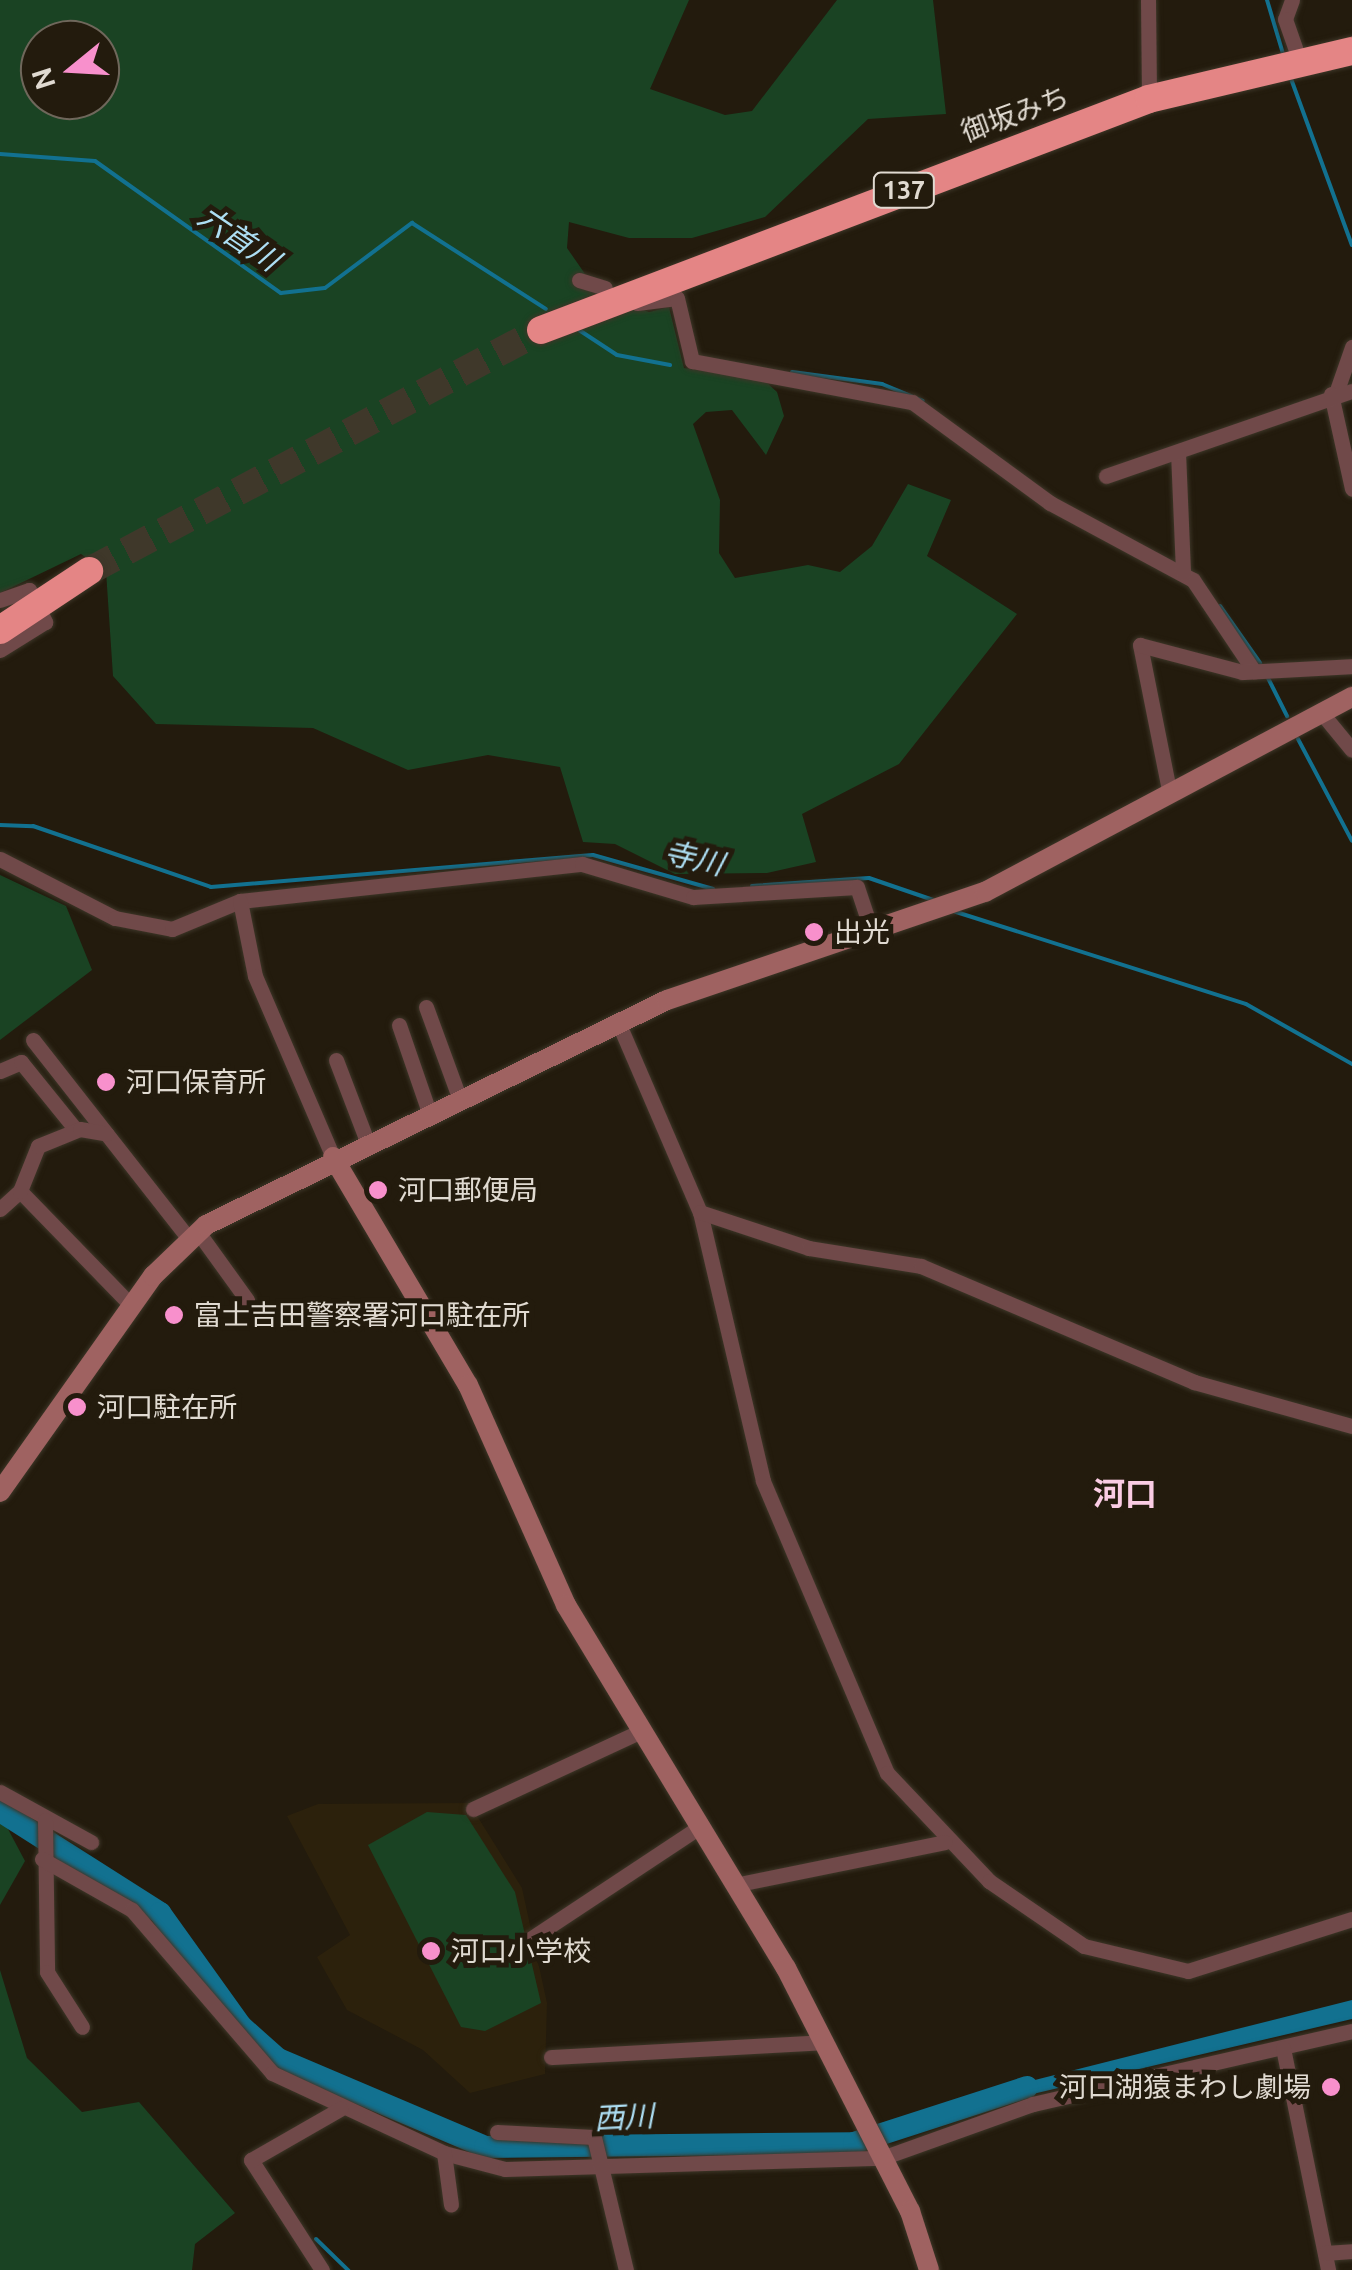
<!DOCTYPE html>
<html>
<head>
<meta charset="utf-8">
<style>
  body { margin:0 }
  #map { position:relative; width:1352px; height:2270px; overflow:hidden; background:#231b0d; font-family:Ubuntu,"Noto Sans JP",sans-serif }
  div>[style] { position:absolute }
  .built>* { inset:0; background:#2c210c }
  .green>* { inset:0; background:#1a4323 }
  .water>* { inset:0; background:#127190 }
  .stream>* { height:4px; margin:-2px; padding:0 2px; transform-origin:2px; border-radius:2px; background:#127190 }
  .river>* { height:22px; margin:-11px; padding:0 11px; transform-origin:11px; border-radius:11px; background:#127190 }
  .highway-tunnel>* { height:28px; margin-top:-14px; transform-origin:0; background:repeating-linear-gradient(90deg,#3f382a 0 28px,transparent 0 42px) }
  .roads { filter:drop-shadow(0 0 2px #3d3628) drop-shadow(0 0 2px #3d3628) }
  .street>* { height:15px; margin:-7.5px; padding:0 7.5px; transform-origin:7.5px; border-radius:7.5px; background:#704949 }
  .secondary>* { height:20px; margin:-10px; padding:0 10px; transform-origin:10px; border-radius:10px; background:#9f6261 }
  .highway>* { height:28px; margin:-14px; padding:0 14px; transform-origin:14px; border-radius:14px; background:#e48585 }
  .dots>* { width:28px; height:28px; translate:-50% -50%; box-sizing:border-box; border:5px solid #231b0d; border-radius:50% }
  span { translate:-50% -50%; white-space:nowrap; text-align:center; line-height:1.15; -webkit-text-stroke:10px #231b0d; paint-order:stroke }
  .shield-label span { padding:2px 8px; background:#231b0d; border:2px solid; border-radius:8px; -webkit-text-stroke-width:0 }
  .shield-label { font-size:25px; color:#e0dad1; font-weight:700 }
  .street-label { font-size:28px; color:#e0dad1 }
  .poi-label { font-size:28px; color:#e0dad1 }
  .left { translate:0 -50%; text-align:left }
  .right { translate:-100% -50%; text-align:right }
  .water-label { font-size:30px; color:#addef3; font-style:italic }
  .quarter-label { font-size:32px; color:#facce4; font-weight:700 }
  .north { position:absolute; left:20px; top:20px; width:100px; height:100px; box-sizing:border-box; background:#231b0d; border:2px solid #6f675b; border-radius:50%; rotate:252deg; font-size:28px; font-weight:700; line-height:40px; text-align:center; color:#e0dad1 }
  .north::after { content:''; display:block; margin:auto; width:35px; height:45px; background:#f890cc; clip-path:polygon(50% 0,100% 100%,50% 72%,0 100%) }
</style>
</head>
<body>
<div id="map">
  <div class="built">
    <i style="clip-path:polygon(469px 1803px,522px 1888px,547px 2003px,545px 2074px,470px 2093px,423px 2050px,347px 2010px,317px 1957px,350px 1935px,287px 1816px,318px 1804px)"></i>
  </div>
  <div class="green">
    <i style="clip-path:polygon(evenodd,0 0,689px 0,650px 89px,725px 115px,752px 111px,837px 0,933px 0,946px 114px,868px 119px,765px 217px,692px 238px,629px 238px,569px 222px,567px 248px,599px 294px,649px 312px,669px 307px,684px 368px,765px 381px,777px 392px,784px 416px,766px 455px,732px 410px,706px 412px,693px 424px,720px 500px,719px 553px,735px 578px,808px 565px,840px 572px,872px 546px,908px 484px,951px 500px,927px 556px,1017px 614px,899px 764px,802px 814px,816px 862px,767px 873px,675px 874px,615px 844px,583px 842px,560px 767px,488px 755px,408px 770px,313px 728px,156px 724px,113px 676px,106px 571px,81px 554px,0 593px,0 0,40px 40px,100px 40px,100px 100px,40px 100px,40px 40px)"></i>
    <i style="clip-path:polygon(0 875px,66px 906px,92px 970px,0 1040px)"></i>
    <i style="clip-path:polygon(427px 1812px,466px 1815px,515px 1892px,541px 2003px,485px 2031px,461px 2027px,368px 1845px)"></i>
    <i style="clip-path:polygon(0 1814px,25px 1861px,0 1905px)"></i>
    <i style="clip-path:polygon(0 1970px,27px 2058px,82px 2112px,139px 2102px,235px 2213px,195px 2244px,192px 2270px,0 2270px)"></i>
  </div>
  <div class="water">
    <i style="clip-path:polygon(1352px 2000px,1352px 2019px,1003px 2101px,991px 2091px)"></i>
  </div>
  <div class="stream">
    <i style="left:1267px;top:0;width:59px;rotate:73.4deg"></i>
    <i style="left:1290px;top:76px;width:180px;rotate:69.9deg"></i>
    <i style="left:0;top:154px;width:95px;rotate:4.2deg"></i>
    <i style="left:95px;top:161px;width:228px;rotate:35.4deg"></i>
    <i style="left:281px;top:293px;width:44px;rotate:-6.5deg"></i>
    <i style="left:325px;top:288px;width:109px;rotate:-36.8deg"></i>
    <i style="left:412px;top:223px;width:159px;rotate:32.7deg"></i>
    <i style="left:579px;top:330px;width:45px;rotate:33.3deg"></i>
    <i style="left:617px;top:355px;width:54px;rotate:10.7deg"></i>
    <i style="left:792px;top:372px;width:91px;rotate:7.6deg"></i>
    <i style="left:882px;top:384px;width:44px;rotate:22.5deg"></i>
    <i style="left:1220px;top:606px;width:70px;rotate:54.9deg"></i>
    <i style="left:1267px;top:676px;width:45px;rotate:63.4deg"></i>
    <i style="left:1298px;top:739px;width:115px;rotate:62.1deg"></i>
    <i style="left:0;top:825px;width:33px;rotate:2deg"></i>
    <i style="left:33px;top:826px;width:188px;rotate:18.9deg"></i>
    <i style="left:211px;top:887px;width:383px;rotate:-4.8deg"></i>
    <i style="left:593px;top:855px;width:125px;rotate:15.8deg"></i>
    <i style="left:752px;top:886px;width:117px;rotate:-3.9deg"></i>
    <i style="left:869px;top:878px;width:71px;rotate:18.9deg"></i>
    <i style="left:953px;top:911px;width:307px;rotate:17.6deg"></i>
    <i style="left:1246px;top:1004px;width:122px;rotate:29.5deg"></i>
    <i style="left:316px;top:2239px;width:45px;rotate:44.1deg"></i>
  </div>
  <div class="river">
    <i style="left:0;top:1811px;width:190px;rotate:32.5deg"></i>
    <i style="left:160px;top:1913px;width:139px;rotate:54.4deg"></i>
    <i style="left:241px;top:2026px;width:50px;rotate:41.7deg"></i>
    <i style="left:278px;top:2059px;width:225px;rotate:23deg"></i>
    <i style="left:485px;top:2147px;width:369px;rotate:-0.6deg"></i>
    <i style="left:854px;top:2143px;width:182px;rotate:-17.9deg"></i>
  </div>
  <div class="highway-tunnel">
    <i style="left:89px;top:571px;width:512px;rotate:-28.07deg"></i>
  </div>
  <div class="roads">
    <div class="street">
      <i style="left:1148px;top:0;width:99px;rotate:89.4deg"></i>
      <i style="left:1292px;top:0;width:20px;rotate:110deg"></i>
      <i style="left:1285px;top:19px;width:42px;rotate:70.7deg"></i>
      <i style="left:579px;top:280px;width:27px;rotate:17deg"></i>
      <i style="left:637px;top:303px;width:40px;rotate:-7.1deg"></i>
      <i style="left:677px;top:298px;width:65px;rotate:76.6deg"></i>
      <i style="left:692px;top:361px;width:224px;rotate:10.6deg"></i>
      <i style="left:912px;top:402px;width:171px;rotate:36.2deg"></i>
      <i style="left:1050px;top:503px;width:162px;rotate:28.3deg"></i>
      <i style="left:1193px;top:580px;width:110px;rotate:56.2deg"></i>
      <i style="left:1336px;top:393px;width:49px;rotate:-70.8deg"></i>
      <i style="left:1331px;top:394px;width:97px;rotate:77.5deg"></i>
      <i style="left:1178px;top:452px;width:121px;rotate:87.6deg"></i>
      <i style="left:1106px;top:476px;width:260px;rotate:-19.1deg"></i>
      <i style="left:0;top:600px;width:31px;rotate:-19deg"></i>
      <i style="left:29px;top:590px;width:36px;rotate:63deg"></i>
      <i style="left:45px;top:622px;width:53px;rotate:148.1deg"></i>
      <i style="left:1320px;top:711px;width:50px;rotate:50.6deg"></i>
      <i style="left:1169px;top:790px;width:148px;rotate:-101.3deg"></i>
      <i style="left:1140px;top:645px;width:106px;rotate:14.8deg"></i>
      <i style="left:1242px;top:672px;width:110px;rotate:-3.1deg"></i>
      <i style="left:0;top:859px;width:129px;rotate:27.2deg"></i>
      <i style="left:115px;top:918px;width:58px;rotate:10.9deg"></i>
      <i style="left:172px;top:929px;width:74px;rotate:-22.4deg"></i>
      <i style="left:240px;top:901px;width:344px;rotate:-6.2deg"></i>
      <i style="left:582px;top:864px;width:116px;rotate:16.6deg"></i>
      <i style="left:693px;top:897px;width:164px;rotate:-3.5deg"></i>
      <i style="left:857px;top:887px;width:44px;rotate:71.6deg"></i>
      <i style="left:240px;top:901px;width:76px;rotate:78.7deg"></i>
      <i style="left:255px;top:976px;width:197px;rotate:66.7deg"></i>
      <i style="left:426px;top:1007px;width:96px;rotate:69.9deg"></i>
      <i style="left:618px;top:1022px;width:207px;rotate:66.7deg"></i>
      <i style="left:700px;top:1212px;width:276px;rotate:76.8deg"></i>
      <i style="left:763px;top:1481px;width:317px;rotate:67deg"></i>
      <i style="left:887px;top:1773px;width:149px;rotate:46.6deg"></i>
      <i style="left:989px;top:1881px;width:115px;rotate:34.4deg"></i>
      <i style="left:1084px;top:1946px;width:107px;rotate:13.5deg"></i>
      <i style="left:1188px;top:1971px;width:172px;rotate:-17.6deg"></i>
      <i style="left:399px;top:1025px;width:92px;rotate:71deg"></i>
      <i style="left:33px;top:1040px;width:254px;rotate:51.9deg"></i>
      <i style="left:336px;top:1060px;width:87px;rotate:69.1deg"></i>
      <i style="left:0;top:1071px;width:23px;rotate:-23deg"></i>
      <i style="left:21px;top:1062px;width:87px;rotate:51deg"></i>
      <i style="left:20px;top:1191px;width:161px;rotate:45.8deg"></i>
      <i style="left:0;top:1209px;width:27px;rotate:-42deg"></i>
      <i style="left:20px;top:1191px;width:48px;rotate:-68.2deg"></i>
      <i style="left:38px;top:1146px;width:45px;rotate:-22deg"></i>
      <i style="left:80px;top:1129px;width:27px;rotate:10deg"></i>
      <i style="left:700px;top:1212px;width:115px;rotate:18.3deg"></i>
      <i style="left:809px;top:1248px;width:113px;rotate:9.1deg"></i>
      <i style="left:921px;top:1266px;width:297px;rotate:23deg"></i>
      <i style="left:1194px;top:1382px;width:164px;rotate:15.6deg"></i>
      <i style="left:198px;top:1232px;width:84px;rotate:54.2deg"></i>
      <i style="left:0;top:1792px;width:104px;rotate:28.8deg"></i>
      <i style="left:473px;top:1809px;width:187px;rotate:-24.9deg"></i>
      <i style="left:45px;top:1820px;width:152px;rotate:89.2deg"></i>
      <i style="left:47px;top:1972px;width:65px;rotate:57.5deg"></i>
      <i style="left:42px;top:1859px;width:103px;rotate:29.5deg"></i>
      <i style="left:132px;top:1910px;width:215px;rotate:49.3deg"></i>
      <i style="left:272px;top:2073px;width:190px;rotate:24.9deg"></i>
      <i style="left:444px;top:2153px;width:63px;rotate:14.7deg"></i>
      <i style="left:505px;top:2169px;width:377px;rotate:-1.7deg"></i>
      <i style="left:882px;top:2158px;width:160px;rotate:-19.7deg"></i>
      <i style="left:1033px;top:2104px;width:327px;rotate:-12.9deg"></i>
      <i style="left:739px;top:1884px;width:210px;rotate:-11.5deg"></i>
      <i style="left:530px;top:1939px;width:206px;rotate:-33.5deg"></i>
      <i style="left:1283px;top:2048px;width:227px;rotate:78.5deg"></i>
      <i style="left:551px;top:2057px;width:273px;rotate:-3.1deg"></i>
      <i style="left:497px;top:2132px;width:97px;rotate:3deg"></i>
      <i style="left:594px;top:2137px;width:137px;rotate:76.5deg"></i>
      <i style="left:444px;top:2153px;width:52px;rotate:82.3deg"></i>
      <i style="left:1325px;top:2253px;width:27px;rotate:-4deg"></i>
      <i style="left:322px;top:2270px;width:131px;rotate:-122.8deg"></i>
      <i style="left:251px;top:2160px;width:103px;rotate:-29.8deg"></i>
    </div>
    <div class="secondary">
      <i style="left:333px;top:1157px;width:265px;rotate:59.4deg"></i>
      <i style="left:468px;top:1385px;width:241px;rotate:66deg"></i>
      <i style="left:566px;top:1605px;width:424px;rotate:58.8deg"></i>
      <i style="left:786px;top:1968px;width:273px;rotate:63deg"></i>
      <i style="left:910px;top:2211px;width:62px;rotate:72.1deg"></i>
      <i style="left:0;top:1492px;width:265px;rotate:-54.7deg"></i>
      <i style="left:153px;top:1276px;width:74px;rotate:-43.9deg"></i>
      <i style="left:206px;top:1225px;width:513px;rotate:-26.02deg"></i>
      <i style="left:667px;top:1000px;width:336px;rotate:-18.8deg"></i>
      <i style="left:985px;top:892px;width:416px;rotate:-28deg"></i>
    </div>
    <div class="highway">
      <i style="left:541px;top:330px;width:650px;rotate:-20.8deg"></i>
      <i style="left:1149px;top:99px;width:209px;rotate:-13.3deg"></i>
      <i style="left:0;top:630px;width:107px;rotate:-33.5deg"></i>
    </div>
  </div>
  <div class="dots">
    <i style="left:814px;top:932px;background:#f890cc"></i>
    <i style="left:106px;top:1082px;background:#f890cc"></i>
    <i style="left:378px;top:1190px;background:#f890cc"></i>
    <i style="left:174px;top:1315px;background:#f890cc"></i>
    <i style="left:77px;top:1407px;background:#f890cc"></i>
    <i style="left:431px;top:1951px;background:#f890cc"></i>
    <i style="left:1331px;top:2087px;background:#f890cc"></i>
  </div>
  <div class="shield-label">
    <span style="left:904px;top:190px">137</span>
  </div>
  <div class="street-label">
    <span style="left:1015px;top:114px;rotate:-20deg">御坂みち</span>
  </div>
  <div class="poi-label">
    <span class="left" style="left:834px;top:932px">出光</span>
    <span class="left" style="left:126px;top:1082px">河口保育所</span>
    <span class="left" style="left:398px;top:1190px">河口郵便局</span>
    <span class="left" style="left:194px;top:1315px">富士吉田警察署河口駐在所</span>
    <span class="left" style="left:97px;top:1407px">河口駐在所</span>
    <span class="left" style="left:451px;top:1951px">河口小学校</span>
    <span class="right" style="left:1311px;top:2087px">河口湖猿まわし劇場</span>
  </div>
  <div class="water-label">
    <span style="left:239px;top:238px;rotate:34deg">六首川</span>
    <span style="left:694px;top:858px;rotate:13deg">寺川</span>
    <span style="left:624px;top:2117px;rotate:-3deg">西川</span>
  </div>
  <div class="quarter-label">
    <span style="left:1125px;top:1493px">河口</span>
  </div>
  <div class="north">N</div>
</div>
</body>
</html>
